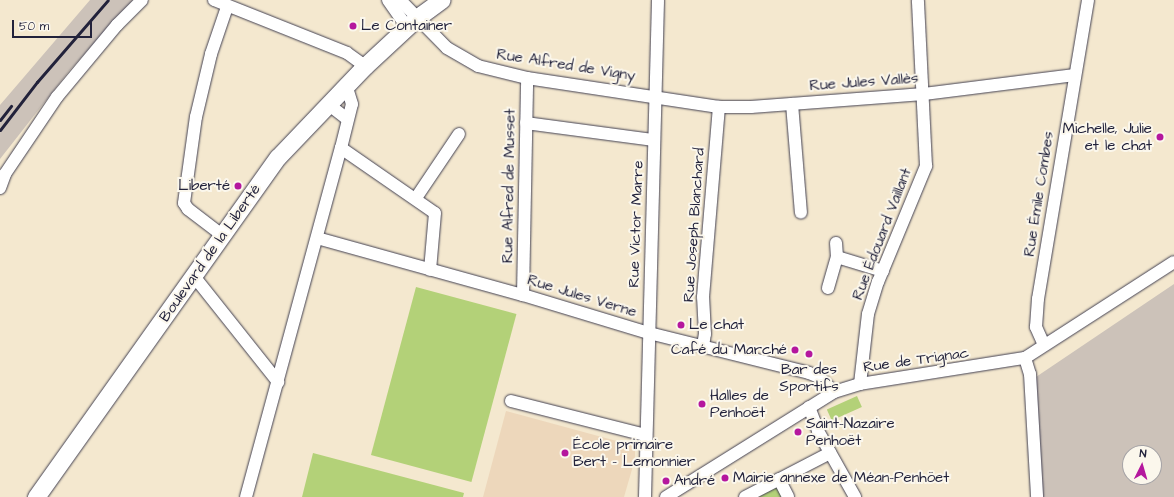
<!DOCTYPE html>
<html>
<head>
<meta charset="utf-8">
<style>
  body { margin:0 }
  #map { position:relative; width:1174px; height:497px; overflow:hidden; background:#f4e8cf; font-family:"Architects Daughter",sans-serif }
  div>[style] { position:absolute }
  .built>* { inset:0; background:#edd7bb }
  .industrial>* { inset:0; background:#ccc2b9 }
  .green>* { inset:0; background:#b3d178; transform-origin:0 0 }
  .roads { filter:drop-shadow(0 0 1px #424051) drop-shadow(0 0 1px #424051) }
  .minor>* { height:12px; margin:-6px; padding:0 6px; transform-origin:6px; border-radius:6px; background:#fff }
  .secondary>* { height:17px; margin:-8.5px; padding:0 8.5px; transform-origin:8.5px; border-radius:8.5px; background:#fff }
  .rail>* { height:3px; margin:-1.5px; padding:0 1.5px; transform-origin:1.5px; border-radius:1.5px; background:#22223b }
  .dots>* { width:11px; height:11px; translate:-50% -50%; box-sizing:border-box; border:2px solid #fbf7ec; border-radius:50% }
  span { translate:-50% -50%; white-space:nowrap; text-align:center; line-height:1.15; -webkit-text-stroke:4px #fbf7ec; paint-order:stroke }
  .poi-label { font-size:15px; color:#22223b }
  .left { translate:0 -50%; text-align:left }
  .right { translate:-100% -50%; text-align:right }
  .street-label { font-size:15px; color:#22223b }
  .north { position:absolute; left:1122px; top:445px; width:40px; height:40px; box-sizing:border-box; background:#fbf7ec; border:1px solid #a4a2a5; border-radius:50%; rotate:5deg; font-size:11px; font-weight:700; line-height:16px; text-align:center; color:#22223b }
  .north::after { content:''; display:block; margin:auto; width:14px; height:18px; background:#b5179e; clip-path:polygon(50% 0,100% 100%,50% 72%,0 100%) }
  .scale { position:absolute; left:12px; top:20px; width:80px; height:18px; box-sizing:border-box; border:2px solid #22223b; border-top:0; padding-left:5px; font-size:12px; line-height:14px; white-space:nowrap; color:#22223b; -webkit-text-stroke:3px #fbf7ec; paint-order:stroke }
</style>
</head>
<body>
<div id="map">
  <div class="built">
    <i style="clip-path:polygon(506px 411px,635px 446px,635px 459px,624px 497px,483px 497px)"></i>
  </div>
  <div class="industrial">
    <i style="clip-path:polygon(90px 0,133px 0,69px 71px,0 159px,0 105px)"></i>
    <i style="clip-path:polygon(evenodd,1174px 284px,1174px 497px,1040px 497px,1033px 379px,1174px 284px,1130px 453px,1154px 453px,1154px 477px,1130px 477px,1130px 453px)"></i>
  </div>
  <div class="green">
    <i style="left:416px;top:287px;width:104px;height:174px;rotate:15deg"></i>
    <i style="left:857px;top:396px;width:12px;height:33px;rotate:66deg"></i>
    <i style="clip-path:polygon(313px 453px,464px 493px,463px 497px,302px 497px)"></i>
    <i style="clip-path:polygon(777px 487px,782px 497px,758px 497px)"></i>
  </div>
  <div class="roads">
    <div class="minor">
      <i style="left:214px;top:0;width:143px;rotate:21.7deg"></i>
      <i style="left:347px;top:53px;width:22px;rotate:36deg"></i>
      <i style="left:388px;top:0;width:33px;rotate:55deg"></i>
      <i style="left:400px;top:0;width:67px;rotate:45.6deg"></i>
      <i style="left:447px;top:48px;width:36px;rotate:30deg"></i>
      <i style="left:478px;top:66px;width:50px;rotate:13.8deg"></i>
      <i style="left:527px;top:78px;width:194px;rotate:8.6deg"></i>
      <i style="left:719px;top:107px;width:32px"></i>
      <i style="left:751px;top:107px;width:173px;rotate:-4.3deg"></i>
      <i style="left:924px;top:94px;width:152px;rotate:-7.2deg"></i>
      <i style="left:328px;top:104px;width:24px;rotate:38deg"></i>
      <i style="left:792px;top:104px;width:109px;rotate:85.3deg"></i>
      <i style="left:526px;top:123px;width:129px;rotate:7.6deg"></i>
      <i style="left:341px;top:148px;width:114px;rotate:34.7deg"></i>
      <i style="left:435px;top:213px;width:57px;rotate:95deg"></i>
      <i style="left:0;top:188px;width:15px;rotate:-70deg"></i>
      <i style="left:5px;top:174px;width:93px;rotate:-56deg"></i>
      <i style="left:57px;top:97px;width:94px;rotate:-50.2deg"></i>
      <i style="left:117px;top:25px;width:35px;rotate:-45deg"></i>
      <i style="left:416px;top:198px;width:77px;rotate:-56.1deg"></i>
      <i style="left:222px;top:235px;width:43px;rotate:-142.6deg"></i>
      <i style="left:188px;top:209px;width:7px;rotate:-124deg"></i>
      <i style="left:184px;top:203px;width:87px;rotate:-82.1deg"></i>
      <i style="left:196px;top:117px;width:65px;rotate:-76.6deg"></i>
      <i style="left:211px;top:54px;width:50px;rotate:-71.2deg"></i>
      <i style="left:317px;top:238px;width:214px;rotate:15.5deg"></i>
      <i style="left:523px;top:295px;width:132px;rotate:16.8deg"></i>
      <i style="left:649px;top:333px;width:165px;rotate:14deg"></i>
      <i style="left:809px;top:373px;width:11px;rotate:22deg"></i>
      <i style="left:819px;top:377px;width:21px;rotate:45deg"></i>
      <i style="left:837px;top:257px;width:48px;rotate:16.9deg"></i>
      <i style="left:193px;top:275px;width:137px;rotate:51.5deg"></i>
      <i style="left:828px;top:288px;width:32px;rotate:-74deg"></i>
      <i style="left:837px;top:257px;width:14px;rotate:-94deg"></i>
      <i style="left:523px;top:295px;width:217px;rotate:-88.9deg"></i>
      <i style="left:1044px;top:345px;width:20px;rotate:-114deg"></i>
      <i style="left:1036px;top:327px;width:28px;rotate:-86deg"></i>
      <i style="left:1038px;top:299px;width:303px;rotate:-80.5deg"></i>
      <i style="left:703px;top:346px;width:12px;rotate:-81deg"></i>
      <i style="left:705px;top:334px;width:37px;rotate:-93deg"></i>
      <i style="left:703px;top:297px;width:191px;rotate:-85.2deg"></i>
      <i style="left:1025px;top:358px;width:17px;rotate:73deg"></i>
      <i style="left:1030px;top:374px;width:123px;rotate:86.7deg"></i>
      <i style="left:860px;top:384px;width:70px;rotate:-83.5deg"></i>
      <i style="left:868px;top:314px;width:34px;rotate:-73deg"></i>
      <i style="left:878px;top:282px;width:126px;rotate:-67.5deg"></i>
      <i style="left:926px;top:166px;width:166px;rotate:-92.8deg"></i>
      <i style="left:511px;top:401px;width:138px;rotate:14.2deg"></i>
      <i style="left:809px;top:407px;width:26px;rotate:69deg"></i>
      <i style="left:818px;top:431px;width:76px;rotate:60.7deg"></i>
      <i style="left:779px;top:479px;width:20px;rotate:63deg"></i>
      <i style="left:246px;top:497px;width:362px;rotate:-74.8deg"></i>
      <i style="left:341px;top:148px;width:45px;rotate:-76deg"></i>
      <i style="left:352px;top:104px;width:21px;rotate:-107deg"></i>
      <i style="left:645px;top:497px;width:497px;rotate:-88.5deg"></i>
      <i style="left:666px;top:497px;width:198px;rotate:-32deg"></i>
      <i style="left:834px;top:392px;width:27px;rotate:-17deg"></i>
      <i style="left:860px;top:384px;width:167px;rotate:-9deg"></i>
      <i style="left:1025px;top:358px;width:177px;rotate:-32.8deg"></i>
      <i style="left:745px;top:497px;width:96px;rotate:-27.4deg"></i>
    </div>
    <div class="secondary">
      <i style="left:36px;top:497px;width:417px;rotate:-54.6deg"></i>
      <i style="left:278px;top:157px;width:126px;rotate:-46.3deg"></i>
      <i style="left:365px;top:66px;width:72px;rotate:-42.8deg"></i>
      <i style="left:418px;top:17px;width:29px;rotate:-36deg"></i>
    </div>
  </div>
  <div class="rail">
    <i style="left:0;top:120px;width:18px;rotate:-52deg"></i>
    <i style="left:0;top:130px;width:61px;rotate:-52.4deg"></i>
    <i style="left:37px;top:82px;width:108px;rotate:-49.1deg"></i>
  </div>
  <div class="dots">
    <i style="left:353px;top:26px;background:#b5179e"></i>
    <i style="left:1160px;top:137px;background:#b5179e"></i>
    <i style="left:238px;top:186px;background:#b5179e"></i>
    <i style="left:681px;top:325px;background:#b5179e"></i>
    <i style="left:795px;top:350px;background:#b5179e"></i>
    <i style="left:809px;top:354px;background:#b5179e"></i>
    <i style="left:702px;top:404px;background:#b5179e"></i>
    <i style="left:798px;top:432px;background:#b5179e"></i>
    <i style="left:565px;top:453px;background:#b5179e"></i>
    <i style="left:725px;top:478px;background:#b5179e"></i>
    <i style="left:666px;top:481px;background:#b5179e"></i>
  </div>
  <div class="poi-label">
    <span class="left" style="left:361px;top:26px">Le Container</span>
    <span class="right" style="left:1152px;top:137px">Michelle, Julie<br>et le chat</span>
    <span class="right" style="left:230px;top:186px">Liberté</span>
    <span class="left" style="left:689px;top:325px">Le chat</span>
    <span class="right" style="left:787px;top:350px">Café du Marché</span>
    <span style="left:809px;top:378px">Bar des<br>Sportifs</span>
    <span class="left" style="left:710px;top:404px">Halles de<br>Penhoët</span>
    <span class="left" style="left:806px;top:432px">Saint-Nazaire<br>Penhoët</span>
    <span class="left" style="left:573px;top:453px">École primaire<br>Bert - Lemonnier</span>
    <span class="left" style="left:733px;top:478px">Mairie annexe de Méan-Penhöet</span>
    <span class="left" style="left:674px;top:481px">André</span>
  </div>
  <div class="street-label">
    <span style="left:566px;top:65px;rotate:9deg">Rue Alfred de Vigny</span>
    <span style="left:864px;top:82px;rotate:-4deg">Rue Jules Vallès</span>
    <span style="left:509px;top:186px;rotate:-89deg">Rue Alfred de Musset</span>
    <span style="left:1039px;top:194px;rotate:-81deg">Rue Émile Combes</span>
    <span style="left:636px;top:224px;rotate:-88deg">Rue Victor Marre</span>
    <span style="left:694px;top:225px;rotate:-86deg">Rue Joseph Blanchard</span>
    <span style="left:882px;top:234px;rotate:-69deg">Rue Édouard Vaillant</span>
    <span style="left:210px;top:253px;rotate:-55deg">Boulevard de la Liberté</span>
    <span style="left:582px;top:296px;rotate:17deg">Rue Jules Verne</span>
    <span style="left:916px;top:360px;rotate:-8deg">Rue de Trignac</span>
  </div>
  <div class="north">N</div>
  <div class="scale">50 m</div>
</div>
</body>
</html>
